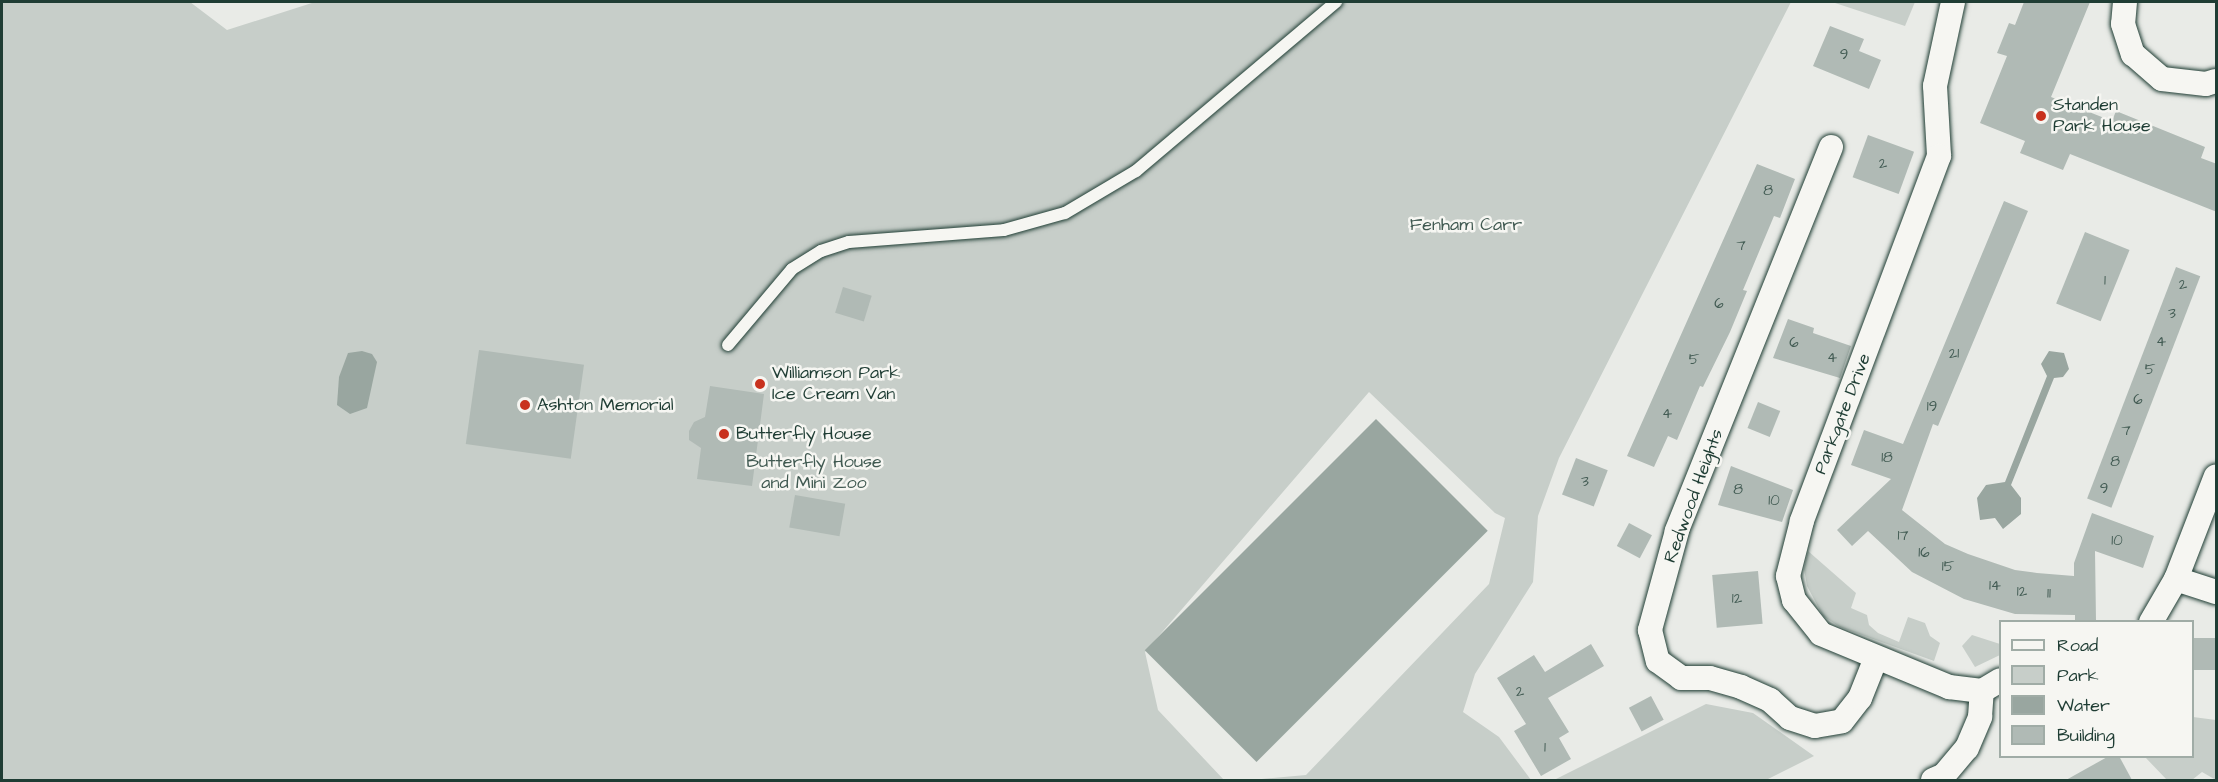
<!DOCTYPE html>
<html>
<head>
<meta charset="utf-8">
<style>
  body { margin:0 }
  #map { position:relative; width:2218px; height:782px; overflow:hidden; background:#e9ebe7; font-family:"Architects Daughter",sans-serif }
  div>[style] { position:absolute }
  .green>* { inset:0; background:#c7cec9 }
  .water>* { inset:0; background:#99a6a0; transform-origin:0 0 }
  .building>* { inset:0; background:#b0bab5; transform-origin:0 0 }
  .roads { filter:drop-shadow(0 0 2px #1f3d34) drop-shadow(0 0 2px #1f3d34) }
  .service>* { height:12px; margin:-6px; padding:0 6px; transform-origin:6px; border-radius:6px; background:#f6f6f2 }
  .minor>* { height:24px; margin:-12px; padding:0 12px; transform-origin:12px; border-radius:12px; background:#f6f6f2 }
  .dots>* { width:16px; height:16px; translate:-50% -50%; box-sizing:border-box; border:3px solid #f6f6f2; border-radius:50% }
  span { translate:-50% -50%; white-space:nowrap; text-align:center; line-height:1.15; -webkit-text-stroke:5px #f6f6f2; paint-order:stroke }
  .number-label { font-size:15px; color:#435c54 }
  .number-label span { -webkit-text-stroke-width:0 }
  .poi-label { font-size:18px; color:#1f3d34 }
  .left { translate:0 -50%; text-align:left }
  .park-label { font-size:18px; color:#415a52 }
  .street-label { font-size:18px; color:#1f3d34 }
  .frame { position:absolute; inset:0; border:3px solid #1f3d34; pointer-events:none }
  .legend { position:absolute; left:1999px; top:620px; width:195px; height:138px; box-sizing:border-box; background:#f6f6f2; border:2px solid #a0aca6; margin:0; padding:8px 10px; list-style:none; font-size:18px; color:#1f3d34 }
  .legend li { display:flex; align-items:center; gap:12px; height:30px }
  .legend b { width:30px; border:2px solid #a0aca6 }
</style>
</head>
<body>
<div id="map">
  <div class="green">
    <i style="clip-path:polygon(2px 2px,190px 2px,227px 30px,315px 2px,1791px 2px,1559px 458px,1538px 516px,1533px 582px,1475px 674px,1463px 712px,1499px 737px,1531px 780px,1251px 780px,1306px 775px,1489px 584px,1505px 518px,1495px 513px,1369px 392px,1145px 652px,1158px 710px,1224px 780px,2px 780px)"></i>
    <i style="clip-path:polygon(1832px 2px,1915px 2px,1905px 26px)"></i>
    <i style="clip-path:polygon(1808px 551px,1856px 593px,1851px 608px,1867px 615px,1869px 625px,1878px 633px,1899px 642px,1908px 617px,1925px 623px,1930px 636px,1940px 643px,1934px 661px,1840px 627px,1823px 616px,1807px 586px,1804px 569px)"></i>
    <i style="clip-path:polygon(1972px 635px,2000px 644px,2000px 655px,1975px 667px,1962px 646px)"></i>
    <i style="clip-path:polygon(1706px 704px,1753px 713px,1814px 756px,1766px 780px,1554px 780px)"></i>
    <i style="clip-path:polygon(2193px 717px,2216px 720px,2216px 780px,2202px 772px,2192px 780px,2167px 780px,2145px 757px,2192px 756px)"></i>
  </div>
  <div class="water">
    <i style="clip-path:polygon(362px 351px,372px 354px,377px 362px,367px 408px,350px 414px,337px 405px,339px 377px,348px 353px)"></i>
    <i style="clip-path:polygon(2049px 351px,2064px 353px,2069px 369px,2063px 377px,2054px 378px,2011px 485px,2021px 498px,2021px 514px,2003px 529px,1995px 518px,1980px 520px,1977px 498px,1986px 485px,2005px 482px,2047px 376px,2041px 364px)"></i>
    <i style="left:1376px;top:419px;width:158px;height:327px;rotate:45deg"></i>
  </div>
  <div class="building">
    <i style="clip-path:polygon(2024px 2px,2090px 2px,2051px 97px,2112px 121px,2116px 111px,2205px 147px,2201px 158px,2217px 164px,2217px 212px,2070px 154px,2063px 170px,2020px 153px,2025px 141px,1980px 123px,2007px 56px,1997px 53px,2009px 23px,2015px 25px)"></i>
    <i style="clip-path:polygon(1830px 26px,1864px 39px,1859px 51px,1881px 60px,1869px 89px,1813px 66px)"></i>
    <i style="left:1868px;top:135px;width:49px;height:45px;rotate:20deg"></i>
    <i style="clip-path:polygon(1757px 164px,1795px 179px,1780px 218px,1774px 216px,1743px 290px,1747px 291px,1730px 332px,1703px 387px,1700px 386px,1677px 440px,1668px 436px,1654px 467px,1627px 456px)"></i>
    <i style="clip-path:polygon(2004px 201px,2028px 211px,1938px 426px,1933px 424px,1902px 510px,1945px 544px,1968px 554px,2015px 570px,2037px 573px,2074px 576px,2074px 563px,2092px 513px,2154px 536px,2143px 568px,2095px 551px,2096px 621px,2075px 621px,2075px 615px,2015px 614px,1964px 599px,1912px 572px,1868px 531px,1852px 546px,1837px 530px,1891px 479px,1851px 465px,1864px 430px,1903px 444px)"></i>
    <i style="left:2085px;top:232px;width:48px;height:77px;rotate:22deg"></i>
    <i style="left:2176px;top:267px;width:26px;height:248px;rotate:21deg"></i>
    <i style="left:843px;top:287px;width:30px;height:27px;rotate:17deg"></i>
    <i style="clip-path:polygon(1788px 319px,1814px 328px,1813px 333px,1851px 346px,1840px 378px,1773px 358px)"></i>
    <i style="left:479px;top:350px;width:106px;height:95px;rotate:8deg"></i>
    <i style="clip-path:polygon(710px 386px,764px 394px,752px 486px,697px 479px,701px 448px,689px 440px,689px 431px,694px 422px,705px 417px)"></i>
    <i style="left:1758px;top:402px;width:24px;height:28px;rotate:22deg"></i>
    <i style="left:1576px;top:458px;width:34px;height:39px;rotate:21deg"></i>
    <i style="clip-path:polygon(1731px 466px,1793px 490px,1782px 522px,1718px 505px)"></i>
    <i style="left:795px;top:495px;width:51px;height:33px;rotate:10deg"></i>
    <i style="left:1629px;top:523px;width:26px;height:26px;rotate:28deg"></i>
    <i style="left:1758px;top:571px;width:53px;height:46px;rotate:85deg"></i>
    <i style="left:2217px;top:638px;width:32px;height:24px;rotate:90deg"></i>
    <i style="clip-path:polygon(1591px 644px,1604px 666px,1548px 698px,1569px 732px,1559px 738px,1571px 759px,1541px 776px,1514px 731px,1526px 724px,1497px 678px,1534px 655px,1545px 672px)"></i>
    <i style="left:1651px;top:696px;width:27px;height:25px;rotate:62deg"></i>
    <i style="clip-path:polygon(2109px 756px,2119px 756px,2132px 780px,2066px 780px)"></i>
  </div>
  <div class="roads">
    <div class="service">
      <i style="left:728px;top:345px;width:99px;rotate:-49.9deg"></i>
      <i style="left:792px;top:269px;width:34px;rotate:-32deg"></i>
      <i style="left:821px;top:251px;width:29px;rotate:-18deg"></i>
      <i style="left:849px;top:242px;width:155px;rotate:-4.4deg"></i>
      <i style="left:1004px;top:230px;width:63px;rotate:-15.6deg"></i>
      <i style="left:1065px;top:213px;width:82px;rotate:-30.6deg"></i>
      <i style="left:1136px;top:171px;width:262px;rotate:-40.2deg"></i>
    </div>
    <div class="minor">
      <i style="left:1953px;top:2px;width:86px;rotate:102.1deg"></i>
      <i style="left:1935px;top:86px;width:70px;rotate:86.7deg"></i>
      <i style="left:1939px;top:156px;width:390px;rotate:110.6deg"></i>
      <i style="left:1802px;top:521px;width:57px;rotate:104.3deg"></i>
      <i style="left:1788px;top:576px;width:25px;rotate:76deg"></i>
      <i style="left:1794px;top:600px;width:43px;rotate:51.5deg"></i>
      <i style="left:1821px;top:634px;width:139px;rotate:22.5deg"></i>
      <i style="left:1949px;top:687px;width:33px;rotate:7deg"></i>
      <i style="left:1982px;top:691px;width:21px;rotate:-31deg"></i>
      <i style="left:2125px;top:2px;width:22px;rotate:95deg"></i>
      <i style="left:2123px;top:24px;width:32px;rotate:72deg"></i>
      <i style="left:2133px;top:54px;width:38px;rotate:41deg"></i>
      <i style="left:2162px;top:79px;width:44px;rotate:6.5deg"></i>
      <i style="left:2206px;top:84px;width:10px;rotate:-17deg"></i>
      <i style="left:1831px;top:147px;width:414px;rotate:111.9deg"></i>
      <i style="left:1677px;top:531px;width:103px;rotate:105.3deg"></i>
      <i style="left:1650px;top:630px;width:32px;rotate:76deg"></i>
      <i style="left:1658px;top:661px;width:29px;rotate:36deg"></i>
      <i style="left:1681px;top:678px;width:29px"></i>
      <i style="left:1710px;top:678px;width:32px;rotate:16deg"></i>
      <i style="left:1741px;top:687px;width:32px;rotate:24deg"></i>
      <i style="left:1770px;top:700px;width:27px;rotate:42deg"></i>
      <i style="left:1790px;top:718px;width:26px;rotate:18deg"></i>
      <i style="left:1815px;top:726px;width:27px;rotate:-10deg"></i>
      <i style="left:1842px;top:721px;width:29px;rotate:-52deg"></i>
      <i style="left:1860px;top:698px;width:43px;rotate:-68.2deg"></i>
      <i style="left:2176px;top:579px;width:42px;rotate:18deg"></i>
      <i style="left:2151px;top:622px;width:50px;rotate:-59.8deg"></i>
      <i style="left:2176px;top:579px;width:110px;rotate:-68.8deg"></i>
      <i style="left:1933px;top:780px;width:12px;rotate:-24deg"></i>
      <i style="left:1944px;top:775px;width:35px;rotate:-50deg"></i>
      <i style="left:1967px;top:748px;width:34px;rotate:-67deg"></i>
      <i style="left:1980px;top:717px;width:26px;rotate:-86deg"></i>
    </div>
  </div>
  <div class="dots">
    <i style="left:2041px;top:116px;background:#c8321e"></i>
    <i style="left:760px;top:384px;background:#c8321e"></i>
    <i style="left:525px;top:405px;background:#c8321e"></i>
    <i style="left:724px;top:434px;background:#c8321e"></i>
  </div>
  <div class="number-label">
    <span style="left:1844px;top:55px">9</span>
    <span style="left:1883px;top:164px">2</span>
    <span style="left:1768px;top:191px">8</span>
    <span style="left:1741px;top:246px">7</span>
    <span style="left:2105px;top:281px">1</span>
    <span style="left:2183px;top:285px">2</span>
    <span style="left:1719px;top:304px">6</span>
    <span style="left:2172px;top:314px">3</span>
    <span style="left:2161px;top:342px">4</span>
    <span style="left:1794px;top:343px">6</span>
    <span style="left:1954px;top:354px">21</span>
    <span style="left:1832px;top:358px">4</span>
    <span style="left:1694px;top:360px">5</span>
    <span style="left:2150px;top:370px">5</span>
    <span style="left:2138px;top:400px">6</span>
    <span style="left:1932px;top:407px">19</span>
    <span style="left:1667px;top:414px">4</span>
    <span style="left:2126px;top:431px">7</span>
    <span style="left:1887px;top:458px">18</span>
    <span style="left:2115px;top:462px">8</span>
    <span style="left:1585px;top:482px">3</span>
    <span style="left:2104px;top:489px">9</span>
    <span style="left:1738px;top:490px">8</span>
    <span style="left:1774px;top:501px">10</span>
    <span style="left:1903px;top:536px">17</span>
    <span style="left:2117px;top:541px">10</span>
    <span style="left:1924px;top:553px">16</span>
    <span style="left:1948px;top:567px">15</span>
    <span style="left:1995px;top:586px">14</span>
    <span style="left:2022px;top:592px">12</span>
    <span style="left:2049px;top:594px">11</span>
    <span style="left:1737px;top:599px">12</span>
    <span style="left:1520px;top:692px">2</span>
    <span style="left:1545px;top:748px">1</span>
  </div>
  <div class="poi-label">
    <span class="left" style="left:2053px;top:116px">Standen<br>Park House</span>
    <span class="left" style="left:772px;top:384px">Williamson Park<br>Ice Cream Van</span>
    <span class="left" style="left:537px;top:405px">Ashton Memorial</span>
    <span class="left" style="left:736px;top:434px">Butterfly House</span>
  </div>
  <div class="park-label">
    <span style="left:1466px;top:225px">Fenham Carr</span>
    <span style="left:814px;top:473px">Butterfly House<br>and Mini Zoo</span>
  </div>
  <div class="street-label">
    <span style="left:1843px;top:414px;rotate:-69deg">Parkgate Drive</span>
    <span style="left:1694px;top:496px;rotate:-70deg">Redwood Heights</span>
  </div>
  <div class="frame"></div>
  <ul class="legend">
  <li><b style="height:8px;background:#f6f6f2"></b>Road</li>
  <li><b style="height:16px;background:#c7cec9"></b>Park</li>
  <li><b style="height:16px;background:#99a6a0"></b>Water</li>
  <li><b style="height:16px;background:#b0bab5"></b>Building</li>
  </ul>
</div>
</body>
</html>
